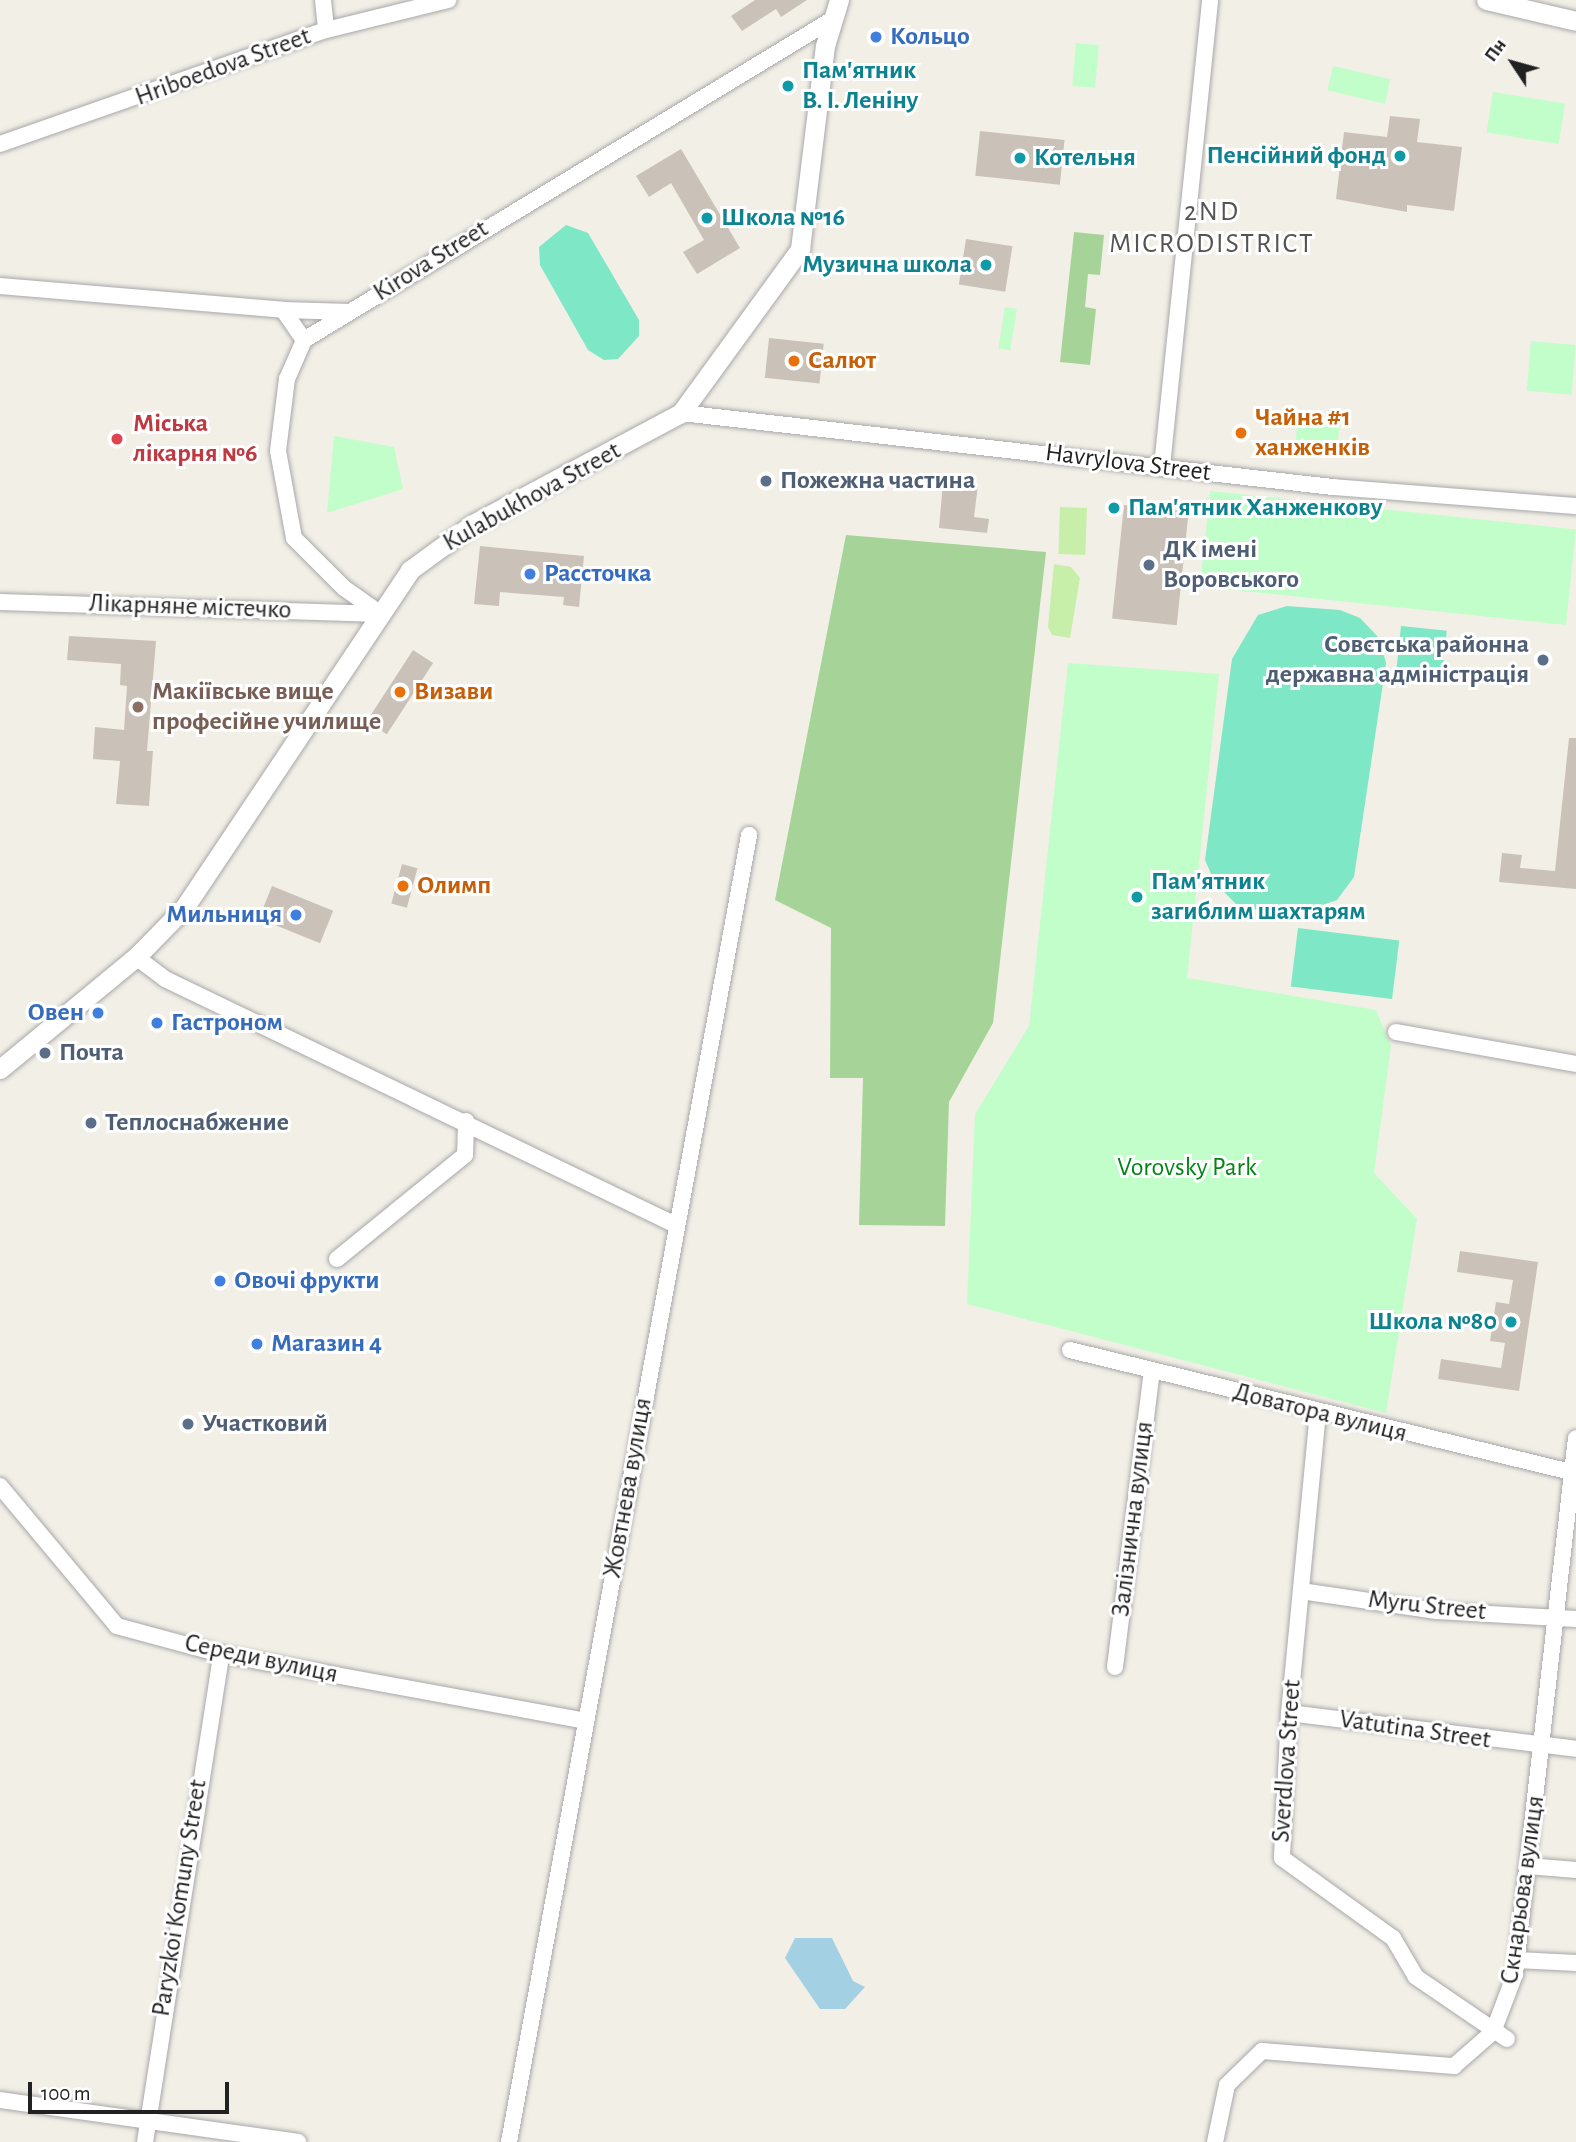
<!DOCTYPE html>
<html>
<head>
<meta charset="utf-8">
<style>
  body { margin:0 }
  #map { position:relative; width:1576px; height:2142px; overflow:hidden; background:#f2efe7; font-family:"Alegreya Sans",sans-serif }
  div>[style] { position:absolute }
  .grass>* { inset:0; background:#c7efa9; transform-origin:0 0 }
  .forest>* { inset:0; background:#a6d498 }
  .park>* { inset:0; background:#c1feca; transform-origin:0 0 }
  .pitch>* { inset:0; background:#7ee7c5; transform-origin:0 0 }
  .water>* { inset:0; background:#a4d0e3 }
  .building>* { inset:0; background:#cac2b9; transform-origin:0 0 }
  .roads { filter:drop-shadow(0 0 2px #a8a8a8) drop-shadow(0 0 2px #a8a8a8) }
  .minor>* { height:16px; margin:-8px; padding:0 8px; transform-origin:8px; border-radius:8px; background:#fff }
  .tertiary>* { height:19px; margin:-9.5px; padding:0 9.5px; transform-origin:9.5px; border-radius:9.5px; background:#fff }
  .dots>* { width:19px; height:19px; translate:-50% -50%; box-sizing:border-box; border:4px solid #fff; border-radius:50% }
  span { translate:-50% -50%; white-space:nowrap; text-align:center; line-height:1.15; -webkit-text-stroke:6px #fff; paint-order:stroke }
  .shop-label { font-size:26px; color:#366cbe; font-weight:700 }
  .left { translate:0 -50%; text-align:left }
  .right { translate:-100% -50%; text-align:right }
  .street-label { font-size:26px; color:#212121 }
  .culture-label { font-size:26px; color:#0d838f; font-weight:700 }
  .food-label { font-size:26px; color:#c56008; font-weight:700 }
  .health-label { font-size:26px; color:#be3a42; font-weight:700 }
  .service-label { font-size:26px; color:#4e5e75; font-weight:700 }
  .education-label { font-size:26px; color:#785e54; font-weight:700 }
  .park-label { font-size:26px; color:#038516 }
  .neighbourhood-label { font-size:28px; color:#545454; letter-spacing:2px }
  .north { position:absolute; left:1478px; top:28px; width:70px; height:70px; -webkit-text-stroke:5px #fff; paint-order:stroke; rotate:306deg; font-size:19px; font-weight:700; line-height:28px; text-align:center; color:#212121 }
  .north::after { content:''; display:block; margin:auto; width:24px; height:32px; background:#212121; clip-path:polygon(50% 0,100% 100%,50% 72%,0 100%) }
  .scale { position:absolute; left:28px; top:2082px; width:201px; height:32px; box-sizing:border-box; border:4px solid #212121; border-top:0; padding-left:9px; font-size:21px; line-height:24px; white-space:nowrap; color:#212121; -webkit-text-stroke:5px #fff; paint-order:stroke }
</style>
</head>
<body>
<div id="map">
  <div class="grass">
    <i style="left:1060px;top:507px;width:27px;height:47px;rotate:2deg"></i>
    <i style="clip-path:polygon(1054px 564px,1071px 567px,1080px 578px,1070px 638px,1052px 635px,1048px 627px)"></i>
  </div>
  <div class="forest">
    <i style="clip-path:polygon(1074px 232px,1104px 235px,1100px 275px,1088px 274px,1085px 307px,1096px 309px,1090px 365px,1060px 362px)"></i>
    <i style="clip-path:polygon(846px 535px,1046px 552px,993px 1023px,949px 1102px,945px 1226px,859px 1225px,863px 1078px,830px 1078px,831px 928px,775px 900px)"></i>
  </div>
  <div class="park">
    <i style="left:1076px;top:43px;width:23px;height:43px;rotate:5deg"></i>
    <i style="left:1333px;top:66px;width:59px;height:25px;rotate:13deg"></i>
    <i style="left:1493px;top:92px;width:73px;height:41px;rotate:9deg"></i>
    <i style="left:1005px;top:307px;width:12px;height:42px;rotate:9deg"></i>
    <i style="left:1531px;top:341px;width:45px;height:50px;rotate:5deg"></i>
    <i style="left:1298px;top:416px;width:42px;height:27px;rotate:5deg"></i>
    <i style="clip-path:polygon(334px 436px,394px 447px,403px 489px,327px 513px)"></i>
    <i style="left:1210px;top:491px;width:368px;height:96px;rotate:6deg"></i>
    <i style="clip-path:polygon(1068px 663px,1219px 674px,1187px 978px,1376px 1010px,1391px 1046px,1374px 1173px,1417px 1219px,1386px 1413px,967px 1304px,975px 1114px,1029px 1026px)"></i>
  </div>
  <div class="pitch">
    <i style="clip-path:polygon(566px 225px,588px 233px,639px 320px,639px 336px,618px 359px,604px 360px,588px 350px,540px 265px,539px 247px)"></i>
    <i style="clip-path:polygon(1287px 606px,1340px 610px,1360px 618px,1379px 638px,1386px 663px,1354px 877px,1337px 900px,1285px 918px,1236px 904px,1215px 883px,1205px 860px,1232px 659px,1258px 615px)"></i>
    <i style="left:1401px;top:626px;width:46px;height:54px;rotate:6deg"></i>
    <i style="left:1298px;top:928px;width:102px;height:59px;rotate:7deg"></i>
  </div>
  <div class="water">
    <i style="clip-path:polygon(795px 1938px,832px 1938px,853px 1981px,865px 1987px,845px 2009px,820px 2009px,785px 1958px)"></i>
  </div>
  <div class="building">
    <i style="clip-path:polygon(755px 0,807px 0,781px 17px,776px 9px,742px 31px,731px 16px)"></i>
    <i style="clip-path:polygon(1390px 116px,1420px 119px,1417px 142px,1462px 147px,1454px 211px,1407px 205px,1407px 212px,1336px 199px,1344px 132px,1387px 137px)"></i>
    <i style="left:980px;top:131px;width:85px;height:45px;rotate:6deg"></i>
    <i style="clip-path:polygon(681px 149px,740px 248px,697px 274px,683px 252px,704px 240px,671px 183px,649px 197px,636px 176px)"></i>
    <i style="left:966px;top:239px;width:47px;height:46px;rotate:9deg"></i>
    <i style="left:769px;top:338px;width:55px;height:40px;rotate:6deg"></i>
    <i style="clip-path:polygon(943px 482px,978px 485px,974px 517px,989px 519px,987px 533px,939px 528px)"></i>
    <i style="left:1124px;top:505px;width:65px;height:114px;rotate:6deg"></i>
    <i style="clip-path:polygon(480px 546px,584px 556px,579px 607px,563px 605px,564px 597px,500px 592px,499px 606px,474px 604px)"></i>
    <i style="clip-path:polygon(69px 636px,156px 641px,147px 751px,153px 751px,149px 806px,116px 804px,120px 761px,93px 759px,95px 727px,124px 730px,127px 686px,120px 685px,121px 664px,67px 660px)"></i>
    <i style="left:413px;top:650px;width:24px;height:85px;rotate:33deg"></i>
    <i style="clip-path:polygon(1569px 738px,1576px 738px,1576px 889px,1499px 882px,1502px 853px,1522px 855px,1520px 868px,1555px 871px)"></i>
    <i style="left:402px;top:864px;width:16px;height:41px;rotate:15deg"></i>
    <i style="left:272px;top:886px;width:66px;height:35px;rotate:22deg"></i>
    <i style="clip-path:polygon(1460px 1251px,1538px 1262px,1519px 1391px,1438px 1379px,1441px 1359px,1501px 1368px,1505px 1343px,1490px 1341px,1496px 1302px,1509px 1304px,1513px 1280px,1457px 1272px)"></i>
  </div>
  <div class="roads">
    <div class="minor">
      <i style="left:323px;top:0;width:30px;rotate:84deg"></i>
      <i style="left:0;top:144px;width:345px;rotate:-19.3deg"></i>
      <i style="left:326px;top:30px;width:126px;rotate:-13.8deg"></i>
      <i style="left:0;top:286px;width:284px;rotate:4.8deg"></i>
      <i style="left:283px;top:310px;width:37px;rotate:55deg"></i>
      <i style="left:283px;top:310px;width:67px;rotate:1.7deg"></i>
      <i style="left:681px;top:413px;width:656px;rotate:6.48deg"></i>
      <i style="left:1333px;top:487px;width:244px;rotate:4.5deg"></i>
      <i style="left:1162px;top:466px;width:468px;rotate:-84.1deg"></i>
      <i style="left:0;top:602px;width:381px;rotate:1.8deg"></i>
      <i style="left:381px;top:614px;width:45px;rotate:-144.9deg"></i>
      <i style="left:344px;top:588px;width:71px;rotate:-135deg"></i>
      <i style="left:294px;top:538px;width:88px;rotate:-100.4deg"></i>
      <i style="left:278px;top:451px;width:73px;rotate:-82.9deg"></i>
      <i style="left:287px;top:379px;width:43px;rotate:-66.4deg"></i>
      <i style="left:304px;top:340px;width:619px;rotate:-31.25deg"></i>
      <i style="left:136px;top:957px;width:36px;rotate:37deg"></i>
      <i style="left:165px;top:979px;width:567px;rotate:25.71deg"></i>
      <i style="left:1396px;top:1032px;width:183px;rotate:10.1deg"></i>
      <i style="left:337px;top:1259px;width:165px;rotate:-39.1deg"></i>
      <i style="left:465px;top:1155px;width:34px;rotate:-88deg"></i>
      <i style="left:1070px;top:1350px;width:516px;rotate:13.69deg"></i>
      <i style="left:1318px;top:1412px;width:302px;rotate:95.5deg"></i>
      <i style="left:1289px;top:1713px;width:145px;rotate:92.8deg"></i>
      <i style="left:1282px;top:1858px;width:137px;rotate:35.8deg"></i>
      <i style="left:1393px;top:1938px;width:45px;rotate:59.5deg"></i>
      <i style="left:1416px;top:1977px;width:110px;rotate:34.3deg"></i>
      <i style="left:0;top:1486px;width:182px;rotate:50.1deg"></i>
      <i style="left:117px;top:1626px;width:108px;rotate:15.1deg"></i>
      <i style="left:221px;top:1654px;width:371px;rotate:10.4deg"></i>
      <i style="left:1301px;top:1591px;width:137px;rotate:8.4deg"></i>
      <i style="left:1437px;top:1611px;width:139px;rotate:3.3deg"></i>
      <i style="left:1115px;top:1667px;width:298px;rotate:-82.9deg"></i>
      <i style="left:1289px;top:1713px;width:289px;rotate:7.1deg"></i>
      <i style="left:1528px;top:1866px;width:48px;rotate:4.8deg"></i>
      <i style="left:1517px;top:1960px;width:59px;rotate:2.9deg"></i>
      <i style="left:0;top:2100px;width:301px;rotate:8deg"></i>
      <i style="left:145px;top:2142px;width:494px;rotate:-81.1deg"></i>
      <i style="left:509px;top:2142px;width:1329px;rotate:-79.59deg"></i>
      <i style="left:1215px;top:2142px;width:58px;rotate:-78.1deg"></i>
      <i style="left:1227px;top:2085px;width:49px;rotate:-44.2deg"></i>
      <i style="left:1262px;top:2051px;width:193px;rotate:4.5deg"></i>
      <i style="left:1454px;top:2066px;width:52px;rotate:-41.1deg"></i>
      <i style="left:1493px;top:2032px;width:62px;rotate:-69.2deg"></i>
      <i style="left:1515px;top:1974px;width:539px;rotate:-83.51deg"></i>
    </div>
    <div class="tertiary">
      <i style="left:1486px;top:0;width:92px;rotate:13.1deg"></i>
      <i style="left:0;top:1069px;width:176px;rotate:-39.5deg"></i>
      <i style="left:136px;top:957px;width:69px;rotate:-45.6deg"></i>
      <i style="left:184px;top:908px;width:407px;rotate:-56.2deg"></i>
      <i style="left:410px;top:570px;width:78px;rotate:-36.1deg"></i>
      <i style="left:473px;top:524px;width:236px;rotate:-28.1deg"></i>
      <i style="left:681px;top:413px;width:203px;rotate:-54deg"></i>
      <i style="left:800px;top:249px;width:205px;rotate:-83deg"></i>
      <i style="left:825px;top:46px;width:48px;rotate:-73.1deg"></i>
    </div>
  </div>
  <div class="dots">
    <i style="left:876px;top:37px;background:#3f7fe0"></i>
    <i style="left:788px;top:86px;background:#0f9aa8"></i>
    <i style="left:1400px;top:156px;background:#0f9aa8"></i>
    <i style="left:1020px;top:158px;background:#0f9aa8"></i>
    <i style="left:707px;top:218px;background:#0f9aa8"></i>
    <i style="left:986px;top:265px;background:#0f9aa8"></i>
    <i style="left:794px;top:361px;background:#e8710a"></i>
    <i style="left:1241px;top:433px;background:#e8710a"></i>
    <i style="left:117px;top:439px;background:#e0444e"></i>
    <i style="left:766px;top:481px;background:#5c6f8a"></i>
    <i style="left:1114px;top:508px;background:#0f9aa8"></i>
    <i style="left:1149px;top:565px;background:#5c6f8a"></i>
    <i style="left:530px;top:574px;background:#3f7fe0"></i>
    <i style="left:1543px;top:660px;background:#5c6f8a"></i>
    <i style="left:400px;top:692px;background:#e8710a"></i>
    <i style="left:138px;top:707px;background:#8d6e63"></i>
    <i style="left:403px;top:886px;background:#e8710a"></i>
    <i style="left:1137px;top:897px;background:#0f9aa8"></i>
    <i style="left:296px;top:915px;background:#3f7fe0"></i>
    <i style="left:98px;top:1013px;background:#3f7fe0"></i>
    <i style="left:157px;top:1023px;background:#3f7fe0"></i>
    <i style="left:45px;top:1053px;background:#5c6f8a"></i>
    <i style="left:91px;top:1123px;background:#5c6f8a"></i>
    <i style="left:220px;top:1281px;background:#3f7fe0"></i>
    <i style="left:1511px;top:1322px;background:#0f9aa8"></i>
    <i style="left:257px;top:1344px;background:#3f7fe0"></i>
    <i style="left:188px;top:1424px;background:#5c6f8a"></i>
  </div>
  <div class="shop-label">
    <span class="left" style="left:890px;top:37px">Кольцо</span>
    <span class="left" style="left:544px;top:574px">Рассточка</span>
    <span class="right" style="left:282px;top:915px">Мильниця</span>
    <span class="right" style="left:84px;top:1013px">Овен</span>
    <span class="left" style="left:171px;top:1023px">Гастроном</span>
    <span class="left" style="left:234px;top:1281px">Овочі фрукти</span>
    <span class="left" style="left:271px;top:1344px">Магазин 4</span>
  </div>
  <div class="street-label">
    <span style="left:223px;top:67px;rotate:-20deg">Hriboedova Street</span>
    <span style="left:431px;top:261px;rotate:-32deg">Kirova Street</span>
    <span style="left:1128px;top:463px;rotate:7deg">Havrylova Street</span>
    <span style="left:532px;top:497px;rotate:-29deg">Kulabukhova Street</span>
    <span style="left:190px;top:607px;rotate:2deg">Лікарняне містечко</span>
    <span style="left:1320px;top:1413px;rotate:14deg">Доватора вулиця</span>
    <span style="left:628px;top:1488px;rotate:-80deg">Жовтнева вулиця</span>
    <span style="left:1133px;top:1519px;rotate:-83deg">Залізнична вулиця</span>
    <span style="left:1427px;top:1606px;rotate:6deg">Myru Street</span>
    <span style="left:261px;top:1659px;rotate:12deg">Середи вулиця</span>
    <span style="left:1415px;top:1730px;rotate:8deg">Vatutina Street</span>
    <span style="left:1287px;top:1761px;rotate:-86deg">Sverdlova Street</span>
    <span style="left:1523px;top:1890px;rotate:-82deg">Скнарьова вулиця</span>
    <span style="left:180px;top:1898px;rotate:-81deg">Paryzkoi Komuny Street</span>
  </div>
  <div class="culture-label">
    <span class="left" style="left:802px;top:86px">Пам'ятник<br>В. І. Леніну</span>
    <span class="right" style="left:1386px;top:156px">Пенсійний фонд</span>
    <span class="left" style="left:1034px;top:158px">Котельня</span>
    <span class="left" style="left:721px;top:218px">Школа №16</span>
    <span class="right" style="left:972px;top:265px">Музична школа</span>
    <span class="left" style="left:1128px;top:508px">Пам'ятник Ханженкову</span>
    <span class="left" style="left:1151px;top:897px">Пам'ятник<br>загиблим шахтарям</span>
    <span class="right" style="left:1497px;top:1322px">Школа №80</span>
  </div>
  <div class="food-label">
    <span class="left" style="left:808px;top:361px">Салют</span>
    <span class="left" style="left:1255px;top:433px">Чайна #1<br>ханженків</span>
    <span class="left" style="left:414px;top:692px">Визави</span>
    <span class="left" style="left:417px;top:886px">Олимп</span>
  </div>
  <div class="health-label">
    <span class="left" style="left:133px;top:439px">Міська<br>лікарня №6</span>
  </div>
  <div class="service-label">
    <span class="left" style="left:780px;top:481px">Пожежна частина</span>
    <span class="left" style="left:1163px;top:565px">ДК імені<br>Воровського</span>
    <span class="right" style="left:1529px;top:660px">Совєтська районна<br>державна адміністрація</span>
    <span class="left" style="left:59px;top:1053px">Почта</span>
    <span class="left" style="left:105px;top:1123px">Теплоснабжение</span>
    <span class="left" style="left:202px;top:1424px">Участковий</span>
  </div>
  <div class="education-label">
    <span class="left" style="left:152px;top:707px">Макіївське вище<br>професійне училище</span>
  </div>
  <div class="park-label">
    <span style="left:1187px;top:1168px">Vorovsky Park</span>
  </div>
  <div class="neighbourhood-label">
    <span style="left:1212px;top:228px">2ND<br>MICRODISTRICT</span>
  </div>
  <div class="north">Пн</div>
  <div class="scale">100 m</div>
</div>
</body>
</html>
